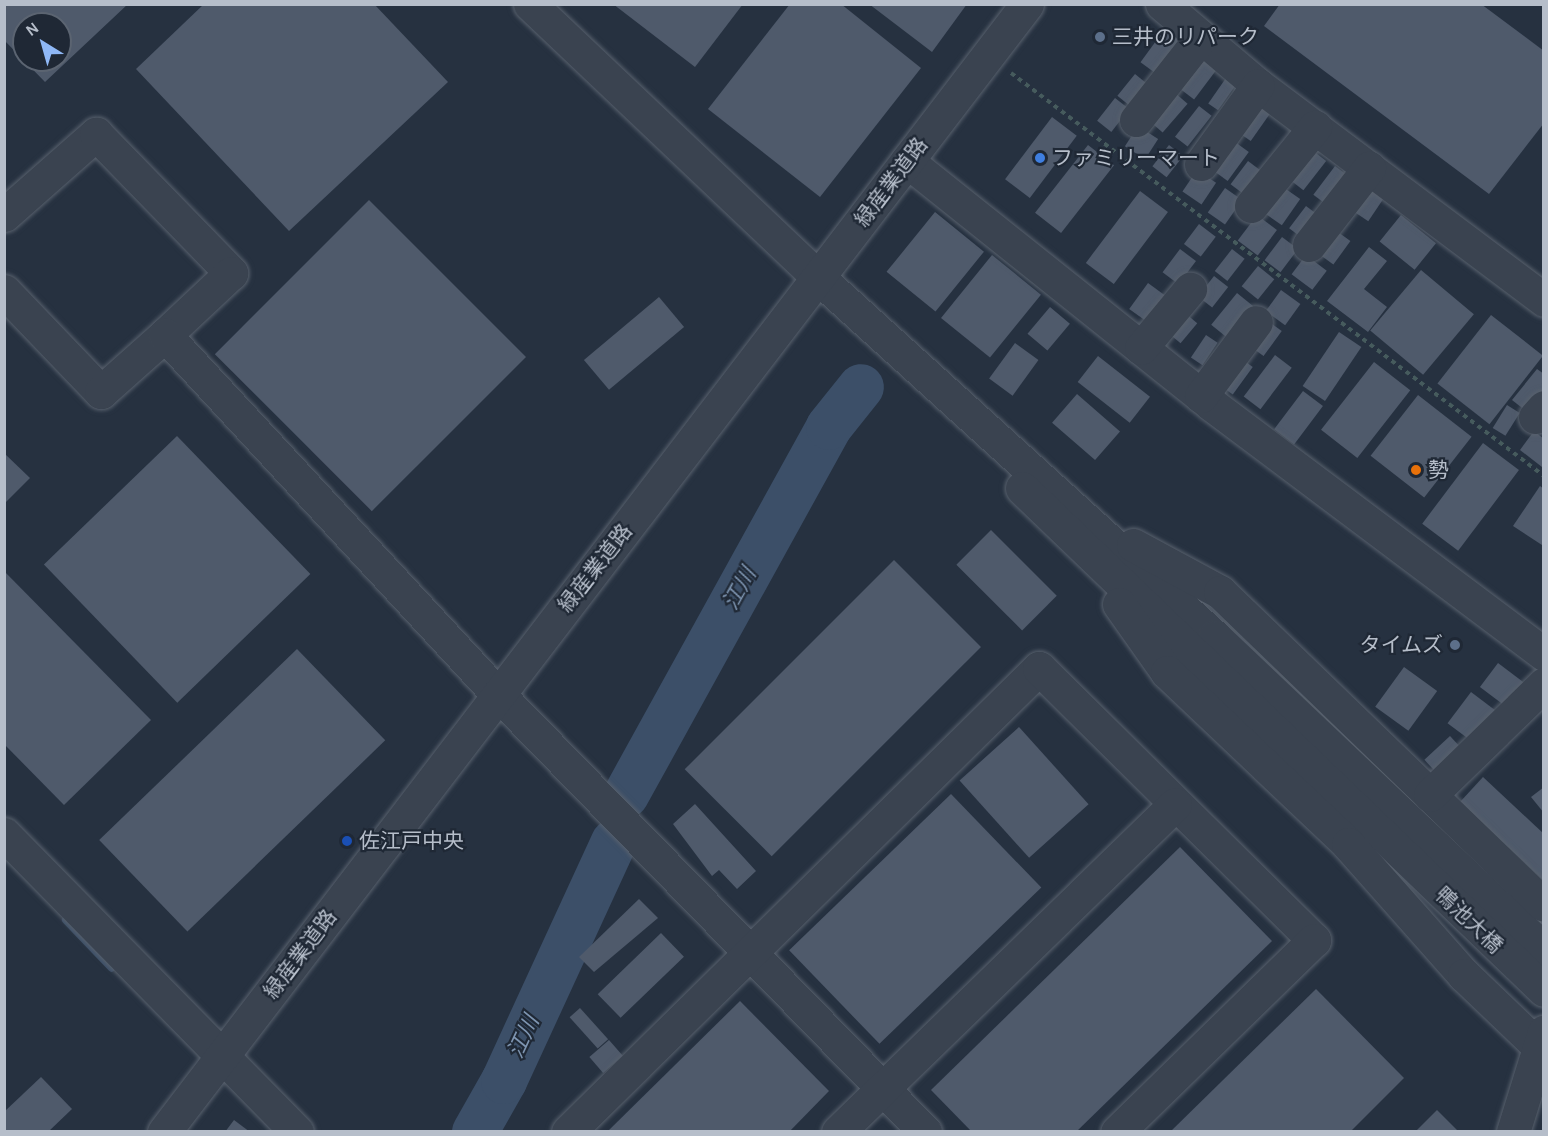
<!DOCTYPE html>
<html>
<head>
<meta charset="utf-8">
<style>
  body { margin:0 }
  #map { position:relative; width:1548px; height:1136px; overflow:hidden; background:#263140; font-family:Karla,"Noto Sans JP",sans-serif }
  div>[style] { position:absolute }
  .stream>* { height:8px; margin:-4px; padding:0 4px; transform-origin:4px; border-radius:4px; background:#3c4f68 }
  .river>* { height:46px; margin:-23px; padding:0 23px; transform-origin:23px; border-radius:23px; background:#3c4f68 }
  .building>* { inset:0; background:#4f5a6b; transform-origin:0 0 }
  .path>* { height:4px; margin-top:-2px; transform-origin:0; background:repeating-linear-gradient(90deg,#465b5d 0 4.5px,transparent 0 9px) }
  .roads { filter:drop-shadow(0 0 2px #58616d) drop-shadow(0 0 2px #58616d) }
  .minor>* { height:33px; margin:-16.5px; padding:0 16.5px; transform-origin:16.5px; border-radius:16.5px; background:#3a4350 }
  .dots>* { width:16px; height:16px; translate:-50% -50%; box-sizing:border-box; border:3px solid #1f2835; border-radius:50% }
  span { translate:-50% -50%; white-space:nowrap; text-align:center; line-height:1.15; -webkit-text-stroke:4.5px #1f2835; paint-order:stroke }
  .poi-label { font-size:21px; color:#b6beca }
  .left { translate:0 -50%; text-align:left }
  .right { translate:-100% -50%; text-align:right }
  .street-label { font-size:21px; color:#b6beca }
  .water-label { font-size:22px; color:#7e95b1; font-style:italic }
  .frame { position:absolute; inset:0; border:6px solid #b6beca; pointer-events:none }
  .north { position:absolute; left:12px; top:12px; width:60px; height:60px; box-sizing:border-box; background:#1f2835; border:2px solid #5b6471; border-radius:50%; rotate:323deg; font-size:16px; font-weight:700; line-height:24px; text-align:center; color:#b6beca }
  .north::after { content:''; display:block; margin:auto; width:21px; height:27px; background:#8fb8f6; clip-path:polygon(50% 0,100% 100%,50% 72%,0 100%) }
</style>
</head>
<body>
<div id="map">
  <div class="stream">
    <i style="left:66px;top:920px;width:66px;rotate:46.2deg"></i>
  </div>
  <div class="river">
    <i style="left:626px;top:795px;width:420px;rotate:-61.1deg"></i>
    <i style="left:829px;top:427px;width:51px;rotate:-51.3deg"></i>
    <i style="left:475px;top:1132px;width:59px;rotate:-60.4deg"></i>
    <i style="left:504px;top:1081px;width:263px;rotate:-65.3deg"></i>
  </div>
  <div class="building">
    <i style="clip-path:polygon(evenodd,4px 4px,128px 4px,45px 82px,4px 40px,4px 4px,24px 24px,60px 24px,60px 60px,24px 60px,24px 24px)"></i>
    <i style="clip-path:polygon(204px 4px,374px 4px,448px 82px,289px 231px,136px 69px)"></i>
    <i style="clip-path:polygon(613px 4px,743px 4px,695px 67px)"></i>
    <i style="clip-path:polygon(790px 4px,841px 4px,921px 68px,820px 197px,708px 109px)"></i>
    <i style="clip-path:polygon(869px 4px,967px 4px,932px 52px)"></i>
    <i style="clip-path:polygon(1280px 4px,1481px 4px,1544px 51px,1544px 123px,1489px 194px,1264px 26px)"></i>
    <i style="left:1164px;top:30px;width:27px;height:40px;rotate:36deg"></i>
    <i style="left:1202px;top:54px;width:21px;height:41px;rotate:37deg"></i>
    <i style="left:1135px;top:74px;width:21px;height:28px;rotate:39deg"></i>
    <i style="left:1226px;top:78px;width:12px;height:31px;rotate:35deg"></i>
    <i style="left:1174px;top:92px;width:18px;height:38px;rotate:41deg"></i>
    <i style="left:1115px;top:98px;width:18px;height:29px;rotate:38deg"></i>
    <i style="left:1260px;top:100px;width:16px;height:39px;rotate:35deg"></i>
    <i style="left:1199px;top:106px;width:16px;height:39px;rotate:38deg"></i>
    <i style="left:1052px;top:117px;width:31px;height:78px;rotate:37deg"></i>
    <i style="left:1138px;top:126px;width:24px;height:24px;rotate:33deg"></i>
    <i style="left:1231px;top:139px;width:22px;height:36px;rotate:36deg"></i>
    <i style="left:1088px;top:145px;width:33px;height:86px;rotate:38deg"></i>
    <i style="left:1169px;top:145px;width:18px;height:27px;rotate:38deg"></i>
    <i style="left:1312px;top:150px;width:18px;height:37px;rotate:38deg"></i>
    <i style="left:1248px;top:161px;width:20px;height:29px;rotate:37deg"></i>
    <i style="left:1335px;top:166px;width:20px;height:36px;rotate:37deg"></i>
    <i style="left:1197px;top:170px;width:23px;height:26px;rotate:34deg"></i>
    <i style="left:1283px;top:187px;width:21px;height:32px;rotate:35deg"></i>
    <i style="left:1225px;top:188px;width:21px;height:30px;rotate:35deg"></i>
    <i style="left:1369px;top:188px;width:18px;height:28px;rotate:34deg"></i>
    <i style="left:1140px;top:191px;width:35px;height:90px;rotate:37deg"></i>
    <i style="left:369px;top:200px;width:222px;height:218px;rotate:45deg"></i>
    <i style="left:1306px;top:206px;width:20px;height:28px;rotate:37deg"></i>
    <i style="left:935px;top:212px;width:63px;height:77px;rotate:39deg"></i>
    <i style="left:1257px;top:215px;width:25px;height:32px;rotate:37deg"></i>
    <i style="left:1401px;top:215px;width:45px;height:34px;rotate:39deg"></i>
    <i style="left:1199px;top:224px;width:21px;height:25px;rotate:37deg"></i>
    <i style="left:1331px;top:227px;width:24px;height:29px;rotate:36deg"></i>
    <i style="left:1282px;top:237px;width:20px;height:29px;rotate:37deg"></i>
    <i style="clip-path:polygon(1369px 247px,1387px 261px,1364px 289px,1387px 307px,1368px 332px,1327px 301px)"></i>
    <i style="left:1180px;top:249px;width:20px;height:29px;rotate:37deg"></i>
    <i style="left:1232px;top:249px;width:16px;height:28px;rotate:38deg"></i>
    <i style="left:992px;top:255px;width:63px;height:81px;rotate:39deg"></i>
    <i style="left:1306px;top:255px;width:26px;height:24px;rotate:37deg"></i>
    <i style="left:1258px;top:266px;width:21px;height:26px;rotate:39deg"></i>
    <i style="left:1421px;top:270px;width:69px;height:79px;rotate:40deg"></i>
    <i style="left:1214px;top:276px;width:18px;height:26px;rotate:38deg"></i>
    <i style="left:1148px;top:283px;width:22px;height:32px;rotate:36deg"></i>
    <i style="left:1281px;top:290px;width:24px;height:26px;rotate:36deg"></i>
    <i style="left:1237px;top:293px;width:21px;height:41px;rotate:39deg"></i>
    <i style="left:659px;top:297px;width:39px;height:98px;rotate:50deg"></i>
    <i style="left:1050px;top:307px;width:26px;height:35px;rotate:40deg"></i>
    <i style="left:1185px;top:313px;width:16px;height:26px;rotate:40deg"></i>
    <i style="left:1491px;top:315px;width:66px;height:87px;rotate:38deg"></i>
    <i style="left:1268px;top:321px;width:17px;height:31px;rotate:36deg"></i>
    <i style="left:1339px;top:332px;width:27px;height:65px;rotate:34deg"></i>
    <i style="left:1206px;top:335px;width:14px;height:27px;rotate:34deg"></i>
    <i style="left:1015px;top:343px;width:29px;height:44px;rotate:36deg"></i>
    <i style="left:1275px;top:355px;width:21px;height:52px;rotate:37deg"></i>
    <i style="left:1098px;top:356px;width:66px;height:33px;rotate:38deg"></i>
    <i style="left:1239px;top:357px;width:17px;height:34px;rotate:36deg"></i>
    <i style="left:1374px;top:362px;width:46px;height:86px;rotate:38deg"></i>
    <i style="clip-path:polygon(1537px 369px,1544px 374px,1544px 389px,1526px 411px,1512px 400px)"></i>
    <i style="left:1303px;top:391px;width:25px;height:48px;rotate:37deg"></i>
    <i style="left:1077px;top:394px;width:57px;height:38px;rotate:41deg"></i>
    <i style="left:1418px;top:395px;width:68px;height:77px;rotate:38deg"></i>
    <i style="left:1507px;top:405px;width:15px;height:27px;rotate:32deg"></i>
    <i style="clip-path:polygon(1534px 431px,1544px 439px,1542px 467px,1520px 450px)"></i>
    <i style="left:177px;top:436px;width:192px;height:185px;rotate:46deg"></i>
    <i style="left:1483px;top:443px;width:45px;height:101px;rotate:37deg"></i>
    <i style="clip-path:polygon(4px 453px,30px 478px,4px 504px)"></i>
    <i style="clip-path:polygon(1540px 486px,1544px 489px,1542px 545px,1513px 526px)"></i>
    <i style="left:991px;top:530px;width:93px;height:49px;rotate:45deg"></i>
    <i style="left:894px;top:560px;width:123px;height:296px;rotate:45deg"></i>
    <i style="clip-path:polygon(4px 571px,151px 720px,64px 805px,4px 744px)"></i>
    <i style="left:297px;top:649px;width:127px;height:275px;rotate:46deg"></i>
    <i style="left:1498px;top:663px;width:34px;height:30px;rotate:37deg"></i>
    <i style="left:1404px;top:667px;width:41px;height:49px;rotate:36deg"></i>
    <i style="left:1471px;top:692px;width:34px;height:39px;rotate:37deg"></i>
    <i style="left:1019px;top:727px;width:104px;height:80px;rotate:48deg"></i>
    <i style="left:1450px;top:736px;width:19px;height:35px;rotate:47deg"></i>
    <i style="clip-path:polygon(1483px 777px,1544px 834px,1544px 881px,1460px 802px)"></i>
    <i style="clip-path:polygon(1544px 787px,1544px 813px,1531px 797px)"></i>
    <i style="left:951px;top:794px;width:130px;height:225px;rotate:46deg"></i>
    <i style="clip-path:polygon(695px 804px,756px 871px,737px 889px,719px 870px,712px 876px,673px 824px)"></i>
    <i style="clip-path:polygon(1180px 847px,1272px 941px,1076px 1132px,972px 1132px,931px 1090px)"></i>
    <i style="clip-path:polygon(639px 899px,658px 918px,594px 972px,579px 957px)"></i>
    <i style="left:661px;top:933px;width:33px;height:88px;rotate:46deg"></i>
    <i style="clip-path:polygon(1316px 989px,1404px 1078px,1350px 1132px,1170px 1132px)"></i>
    <i style="clip-path:polygon(740px 1001px,829px 1091px,789px 1132px,607px 1132px)"></i>
    <i style="left:580px;top:1008px;width:42px;height:14px;rotate:48deg"></i>
    <i style="left:609px;top:1040px;width:21px;height:26px;rotate:49deg"></i>
    <i style="clip-path:polygon(41px 1077px,72px 1109px,48px 1132px,4px 1132px,4px 1112px)"></i>
    <i style="clip-path:polygon(1437px 1110px,1459px 1132px,1415px 1132px)"></i>
    <i style="clip-path:polygon(234px 1120px,250px 1132px,225px 1132px)"></i>
  </div>
  <div class="path">
    <i style="left:1011px;top:73px;width:668px;rotate:37.09deg"></i>
  </div>
  <div class="roads">
    <div class="minor">
      <i style="left:530px;top:4px;width:398px;rotate:43.5deg"></i>
      <i style="left:819px;top:278px;width:535px;rotate:42.19deg"></i>
      <i style="left:1215px;top:637px;width:453px;rotate:43.5deg"></i>
      <i style="left:1162px;top:4px;width:126px;rotate:40.2deg"></i>
      <i style="left:1258px;top:85px;width:358px;rotate:36.9deg"></i>
      <i style="left:1136px;top:120px;width:105px;rotate:-51.9deg"></i>
      <i style="left:907px;top:161px;width:389px;rotate:38.6deg"></i>
      <i style="left:1211px;top:404px;width:416px;rotate:36.9deg"></i>
      <i style="left:1201px;top:164px;width:97px;rotate:-54.2deg"></i>
      <i style="left:1251px;top:206px;width:102px;rotate:-51deg"></i>
      <i style="left:4px;top:215px;width:123px;rotate:-41.4deg"></i>
      <i style="left:96px;top:134px;width:194px;rotate:45.8deg"></i>
      <i style="left:231px;top:273px;width:91px;rotate:136.8deg"></i>
      <i style="left:1309px;top:245px;width:98px;rotate:-52.1deg"></i>
      <i style="left:4px;top:291px;width:140px;rotate:46.2deg"></i>
      <i style="left:101px;top:392px;width:86px;rotate:-41.7deg"></i>
      <i style="left:165px;top:335px;width:490px;rotate:47.2deg"></i>
      <i style="left:498px;top:694px;width:612px;rotate:45.73deg"></i>
      <i style="left:1141px;top:348px;width:77px;rotate:-50.3deg"></i>
      <i style="left:1201px;top:396px;width:92px;rotate:-53.4deg"></i>
      <i style="left:1535px;top:417px;width:13px;rotate:-48deg"></i>
      <i style="left:1022px;top:488px;width:724px;rotate:43.88deg"></i>
      <i style="left:1133px;top:545px;width:99px;rotate:28.4deg"></i>
      <i style="left:1220px;top:592px;width:450px;rotate:44deg"></i>
      <i style="left:1119px;top:604px;width:83px;rotate:54.8deg"></i>
      <i style="left:1167px;top:672px;width:250px;rotate:43.5deg"></i>
      <i style="left:1348px;top:844px;width:175px;rotate:48.5deg"></i>
      <i style="left:1464px;top:975px;width:100px;rotate:43.8deg"></i>
      <i style="left:1430px;top:795px;width:159px;rotate:-44.2deg"></i>
      <i style="left:4px;top:834px;width:418px;rotate:45.5deg"></i>
      <i style="left:164px;top:1132px;width:1420px;rotate:-52.58deg"></i>
      <i style="left:568px;top:1132px;width:661px;rotate:-44.57deg"></i>
      <i style="left:1039px;top:668px;width:387px;rotate:44.7deg"></i>
      <i style="left:1314px;top:940px;width:275px;rotate:135.7deg"></i>
      <i style="left:838px;top:1132px;width:470px;rotate:-44.2deg"></i>
      <i style="left:1513px;top:1132px;width:105px;rotate:-72.8deg"></i>
    </div>
  </div>
  <div class="dots">
    <i style="left:1100px;top:37px;background:#5c6f8a"></i>
    <i style="left:1040px;top:158px;background:#3f7fe0"></i>
    <i style="left:1416px;top:470px;background:#e8710a"></i>
    <i style="left:1455px;top:645px;background:#5c6f8a"></i>
    <i style="left:347px;top:841px;background:#1a4fb4"></i>
  </div>
  <div class="poi-label">
    <span class="left" style="left:1112px;top:37px">三井のリパーク</span>
    <span class="left" style="left:1052px;top:158px">ファミリーマート</span>
    <span class="left" style="left:1428px;top:470px">勢</span>
    <span class="right" style="left:1443px;top:645px">タイムズ</span>
    <span class="left" style="left:359px;top:841px">佐江戸中央</span>
  </div>
  <div class="street-label">
    <span style="left:891px;top:182px;rotate:-53deg">緑産業道路</span>
    <span style="left:595px;top:568px;rotate:-52deg">緑産業道路</span>
    <span style="left:1469px;top:920px;rotate:44deg">鴨池大橋</span>
    <span style="left:300px;top:954px;rotate:-53deg">緑産業道路</span>
  </div>
  <div class="water-label">
    <span style="left:740px;top:589px;rotate:-61deg">江川</span>
    <span style="left:524px;top:1037px;rotate:-65deg">江川</span>
  </div>
  <div class="frame"></div>
  <div class="north">N</div>
</div>
</body>
</html>
